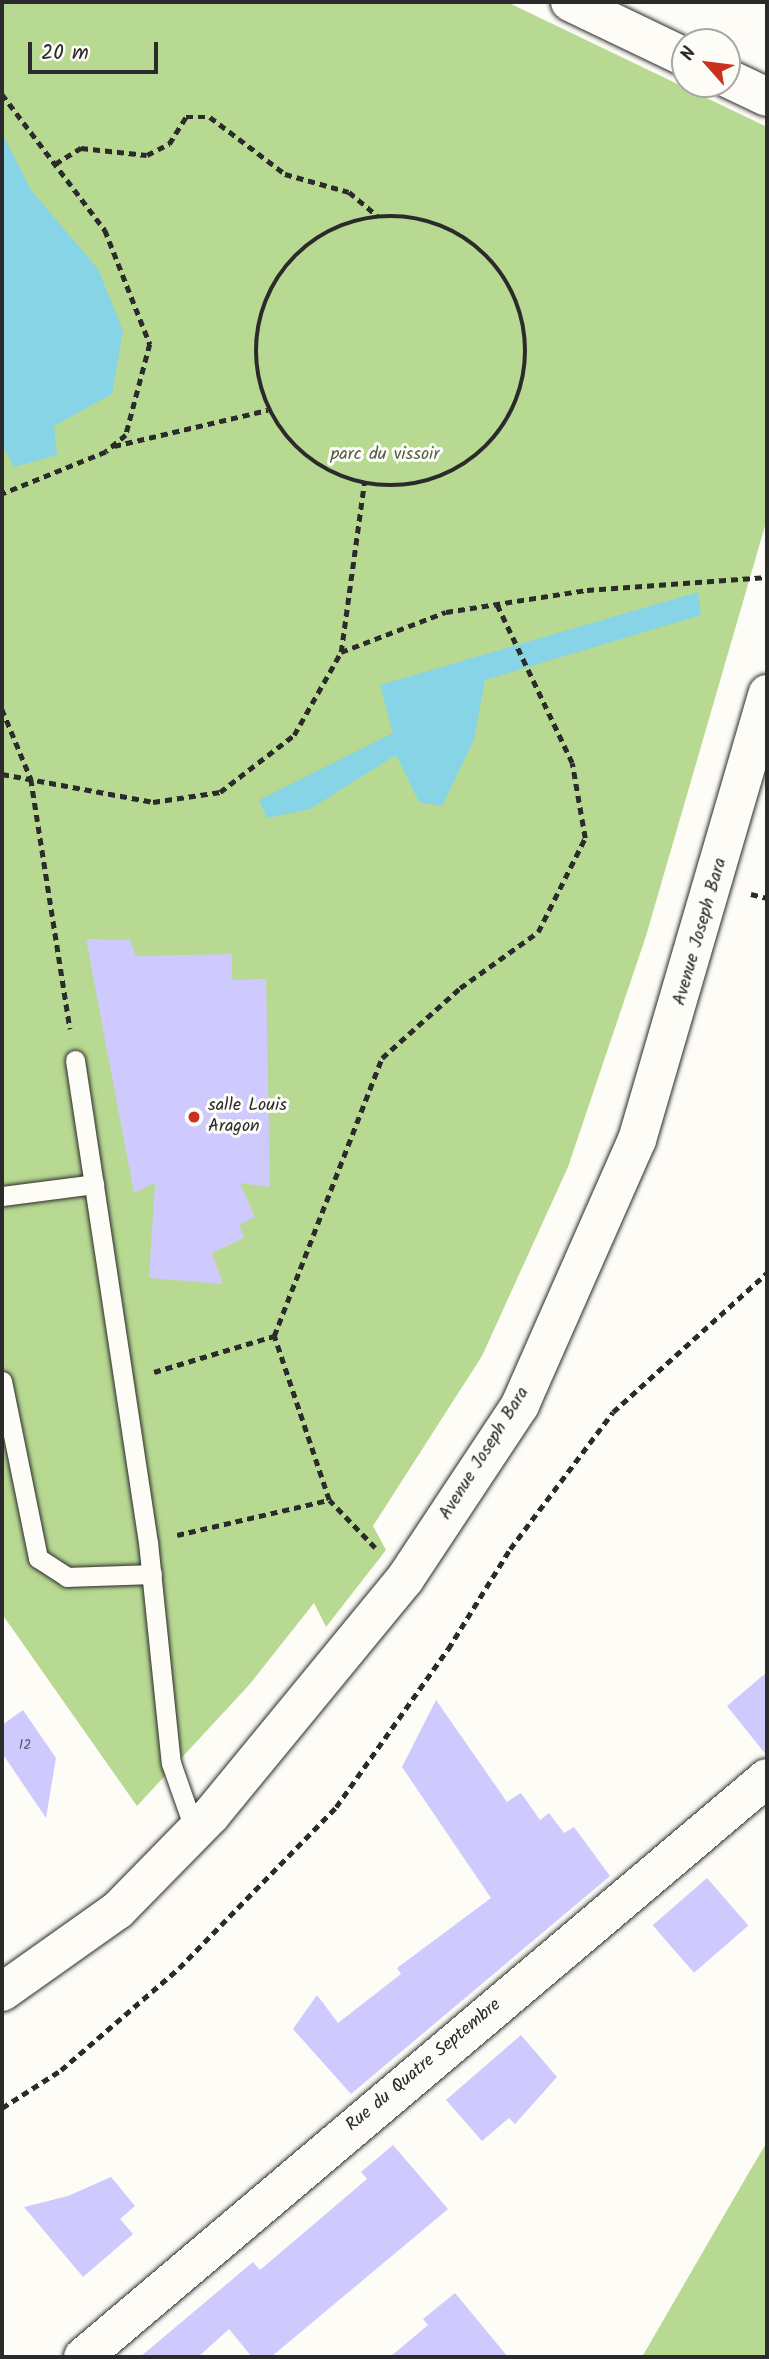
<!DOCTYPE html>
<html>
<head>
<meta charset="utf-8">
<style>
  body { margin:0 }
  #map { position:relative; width:769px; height:2359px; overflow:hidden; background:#fdfcf7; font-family:Kalam,sans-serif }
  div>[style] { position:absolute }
  .green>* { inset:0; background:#b8d992 }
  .water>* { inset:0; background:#87d4e7 }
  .building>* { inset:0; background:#cecafd; transform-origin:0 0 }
  .path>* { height:4.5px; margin-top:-2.25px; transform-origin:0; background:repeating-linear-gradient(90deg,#2b2b2b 0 7px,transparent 0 12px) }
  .path>.ring { margin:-2.25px; padding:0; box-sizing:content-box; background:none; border:4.5px solid #2b2b2b; border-radius:50% }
  .roads { filter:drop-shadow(0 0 2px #2b2b2b) drop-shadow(0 0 2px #2b2b2b) }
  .lane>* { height:19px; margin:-9.5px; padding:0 9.5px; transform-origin:9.5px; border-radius:9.5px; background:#fdfcf7 }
  .street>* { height:38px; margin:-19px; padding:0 19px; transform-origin:19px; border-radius:19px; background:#fdfcf7 }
  .secondary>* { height:38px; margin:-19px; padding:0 19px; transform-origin:19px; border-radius:19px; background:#fdfcf7 }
  .dots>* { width:19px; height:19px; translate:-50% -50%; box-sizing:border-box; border:4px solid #fdfcf7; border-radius:50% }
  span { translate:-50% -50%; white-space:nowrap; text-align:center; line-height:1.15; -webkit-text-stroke:6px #fdfcf7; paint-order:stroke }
  .number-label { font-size:14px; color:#545360 }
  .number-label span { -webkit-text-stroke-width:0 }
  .park-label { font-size:18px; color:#555f4a }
  .street-label { font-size:18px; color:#2b2b2b }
  .poi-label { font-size:18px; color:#2b2b2b }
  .left { translate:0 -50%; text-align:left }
  .frame { position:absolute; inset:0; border:4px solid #2b2b2b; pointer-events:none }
  .north { position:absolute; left:671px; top:28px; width:70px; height:70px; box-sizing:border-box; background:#fdfcf7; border:2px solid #a9a8a5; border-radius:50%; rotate:298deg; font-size:19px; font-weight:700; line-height:28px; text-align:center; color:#2b2b2b }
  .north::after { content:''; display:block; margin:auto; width:24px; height:32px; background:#c8321e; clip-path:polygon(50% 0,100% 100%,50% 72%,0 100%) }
  .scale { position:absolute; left:28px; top:42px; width:130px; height:32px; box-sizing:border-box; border:4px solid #2b2b2b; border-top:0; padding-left:9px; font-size:21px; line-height:24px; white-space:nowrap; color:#2b2b2b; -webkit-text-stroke:5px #fdfcf7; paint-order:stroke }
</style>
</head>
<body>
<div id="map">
  <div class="green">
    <i style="clip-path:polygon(2px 2px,507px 2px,767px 127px,767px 519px,646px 936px,568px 1167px,482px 1356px,373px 1526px,386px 1550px,326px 1627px,314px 1603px,249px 1685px,137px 1806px,2px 1614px)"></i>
    <i style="clip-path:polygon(767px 2142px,767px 2357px,642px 2357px,748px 2174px)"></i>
  </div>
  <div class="water">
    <i style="clip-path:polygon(2px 133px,31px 190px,98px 269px,123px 331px,112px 394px,54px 426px,57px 455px,14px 467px,2px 444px)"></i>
    <i style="clip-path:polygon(698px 592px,701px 615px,485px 680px,474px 740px,442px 806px,419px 802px,396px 755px,310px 809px,267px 818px,259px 800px,393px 733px,380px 685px)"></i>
  </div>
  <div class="building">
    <i style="clip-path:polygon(86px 939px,130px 940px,136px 956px,232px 954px,232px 980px,266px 979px,270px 1187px,240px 1183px,255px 1217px,239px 1225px,244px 1238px,212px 1253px,223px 1284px,149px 1278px,155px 1183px,134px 1193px)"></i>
    <i style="clip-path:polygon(767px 1672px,767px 1756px,727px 1706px)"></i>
    <i style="clip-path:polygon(436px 1700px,507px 1802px,521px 1793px,540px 1820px,549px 1813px,564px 1833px,574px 1827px,610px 1876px,351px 2094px,293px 2029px,317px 1995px,338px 2023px,401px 1974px,397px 1968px,491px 1898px,402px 1767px)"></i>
    <i style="clip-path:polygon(23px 1710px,56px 1758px,46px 1818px,2px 1753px,2px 1725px)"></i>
    <i style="left:707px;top:1878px;width:63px;height:72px;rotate:49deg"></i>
    <i style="clip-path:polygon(521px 2035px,557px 2077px,515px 2124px,509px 2118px,482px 2141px,446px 2100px)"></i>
    <i style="clip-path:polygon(393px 2145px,448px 2209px,271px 2357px,252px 2357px,229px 2329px,198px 2357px,140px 2357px,253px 2262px,260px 2270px,367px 2179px,361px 2172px)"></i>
    <i style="clip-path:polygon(111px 2177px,135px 2206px,120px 2219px,133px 2234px,83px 2277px,24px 2207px,68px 2196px)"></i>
    <i style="clip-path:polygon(455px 2293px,508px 2357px,390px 2357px,428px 2325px,423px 2319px)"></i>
  </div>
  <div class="path">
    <i style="left:2px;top:94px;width:171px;rotate:52.9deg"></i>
    <i style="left:105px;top:230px;width:123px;rotate:68.5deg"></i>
    <i style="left:150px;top:344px;width:94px;rotate:104.8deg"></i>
    <i style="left:126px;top:435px;width:26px;rotate:140deg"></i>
    <i style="left:106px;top:452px;width:112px;rotate:158deg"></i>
    <i style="left:55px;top:164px;width:31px;rotate:-32deg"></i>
    <i style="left:81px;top:148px;width:66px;rotate:6.1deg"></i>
    <i style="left:147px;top:155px;width:25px;rotate:-27deg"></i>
    <i style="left:169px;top:144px;width:32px;rotate:-58deg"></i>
    <i style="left:186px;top:117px;width:24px"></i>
    <i style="left:210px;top:117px;width:94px;rotate:37.2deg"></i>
    <i style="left:285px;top:174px;width:66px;rotate:15.7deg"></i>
    <i style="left:349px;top:192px;width:38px;rotate:40deg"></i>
    <i class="ring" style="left:256px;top:216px;width:265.5px;height:265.5px"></i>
    <i style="left:114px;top:446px;width:158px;rotate:-13.2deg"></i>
    <i style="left:341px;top:652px;width:171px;rotate:-82.2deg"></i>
    <i style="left:2px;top:709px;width:76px;rotate:67.5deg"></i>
    <i style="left:31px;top:779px;width:253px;rotate:81.1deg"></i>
    <i style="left:2px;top:774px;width:154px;rotate:10.5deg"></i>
    <i style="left:153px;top:802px;width:68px;rotate:-8.5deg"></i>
    <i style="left:220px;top:792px;width:93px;rotate:-37.6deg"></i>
    <i style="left:294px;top:735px;width:95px;rotate:-60.5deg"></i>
    <i style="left:341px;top:652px;width:112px;rotate:-20.9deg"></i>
    <i style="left:446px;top:612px;width:143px;rotate:-8.9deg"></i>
    <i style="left:587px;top:590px;width:180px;rotate:-4.1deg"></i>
    <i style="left:751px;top:894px;width:16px;rotate:14deg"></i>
    <i style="left:154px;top:1372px;width:125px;rotate:-16.7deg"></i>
    <i style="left:177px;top:1535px;width:156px;rotate:-13deg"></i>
    <i style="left:375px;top:1548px;width:66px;rotate:-133.8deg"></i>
    <i style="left:329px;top:1500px;width:173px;rotate:-108.5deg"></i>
    <i style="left:274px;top:1336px;width:298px;rotate:-68.8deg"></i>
    <i style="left:382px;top:1058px;width:105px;rotate:-41.9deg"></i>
    <i style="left:460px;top:988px;width:96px;rotate:-35.7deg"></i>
    <i style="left:538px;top:932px;width:105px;rotate:-63.4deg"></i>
    <i style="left:585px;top:838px;width:76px;rotate:-99.8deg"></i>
    <i style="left:572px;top:763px;width:175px;rotate:-115.4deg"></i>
    <i style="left:2px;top:2108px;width:70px;rotate:-32.8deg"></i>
    <i style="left:61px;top:2070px;width:156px;rotate:-40.8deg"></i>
    <i style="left:179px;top:1968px;width:225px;rotate:-45.7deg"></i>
    <i style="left:336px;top:1807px;width:194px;rotate:-54.7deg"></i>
    <i style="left:448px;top:1649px;width:118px;rotate:-58.2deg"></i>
    <i style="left:510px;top:1549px;width:171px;rotate:-53.1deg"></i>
    <i style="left:613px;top:1412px;width:207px;rotate:-42.1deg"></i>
  </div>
  <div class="roads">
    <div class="lane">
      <i style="left:75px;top:1060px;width:487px;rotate:81.4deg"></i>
      <i style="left:148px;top:1542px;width:222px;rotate:84.1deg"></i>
      <i style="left:171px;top:1763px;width:72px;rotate:70.6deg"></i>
      <i style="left:2px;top:1196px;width:93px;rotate:-7.4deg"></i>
      <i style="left:2px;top:1381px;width:181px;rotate:78.5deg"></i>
      <i style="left:38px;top:1558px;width:35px;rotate:33deg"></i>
      <i style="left:67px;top:1577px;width:85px;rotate:-2deg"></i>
    </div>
    <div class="street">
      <i style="left:83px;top:2357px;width:896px;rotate:-40.25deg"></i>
    </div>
    <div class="secondary">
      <i style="left:570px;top:2px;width:127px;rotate:25.6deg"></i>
      <i style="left:727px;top:78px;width:44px;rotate:25.4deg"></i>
      <i style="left:2px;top:1992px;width:142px;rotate:-35.3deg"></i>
      <i style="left:118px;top:1910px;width:133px;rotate:-45.6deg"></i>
      <i style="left:211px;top:1815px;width:306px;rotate:-50.6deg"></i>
      <i style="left:405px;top:1579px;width:209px;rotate:-56.5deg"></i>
      <i style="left:520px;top:1405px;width:290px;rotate:-66.2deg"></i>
      <i style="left:637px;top:1140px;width:465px;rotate:-73.7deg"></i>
    </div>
  </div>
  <div class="dots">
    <i style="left:194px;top:1117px;background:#c8321e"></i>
  </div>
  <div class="number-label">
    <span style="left:25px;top:1745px">12</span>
  </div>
  <div class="park-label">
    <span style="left:385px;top:455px">parc du vissoir</span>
  </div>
  <div class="street-label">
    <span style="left:701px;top:932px;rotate:-74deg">Avenue Joseph Bara</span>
    <span style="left:485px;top:1454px;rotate:-58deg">Avenue Joseph Bara</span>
    <span style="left:424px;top:2066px;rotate:-40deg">Rue du Quatre Septembre</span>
  </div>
  <div class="poi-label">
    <span class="left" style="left:208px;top:1117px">salle Louis<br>Aragon</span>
  </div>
  <div class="frame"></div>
  <div class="north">N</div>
  <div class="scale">20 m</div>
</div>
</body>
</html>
